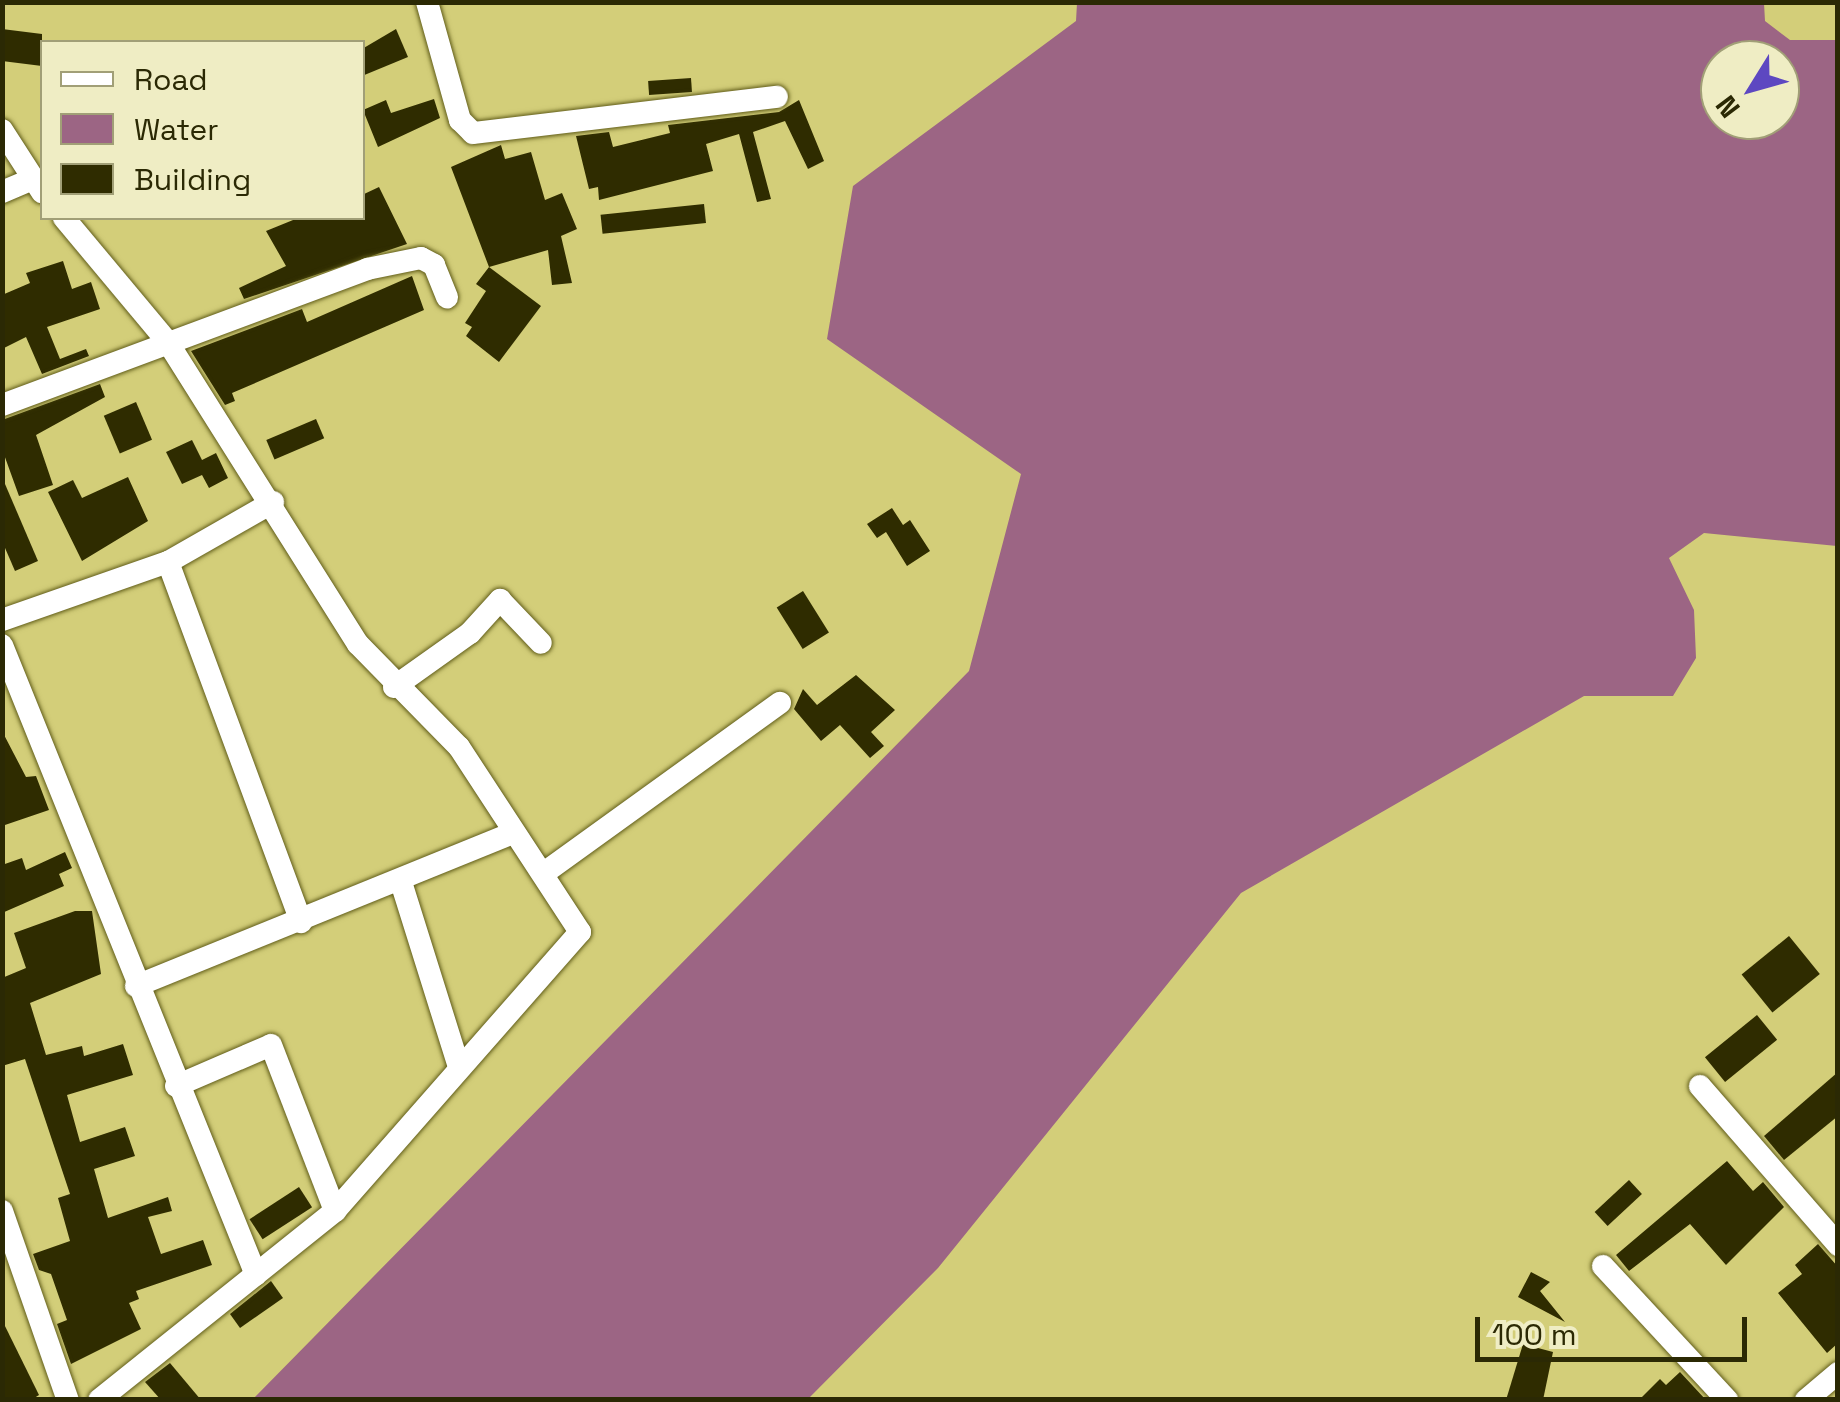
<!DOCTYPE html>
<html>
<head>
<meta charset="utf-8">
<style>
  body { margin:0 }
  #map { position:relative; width:1840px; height:1402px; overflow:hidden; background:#d3ce79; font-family:"Space Grotesk",sans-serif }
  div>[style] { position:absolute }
  .water>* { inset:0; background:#9c6584 }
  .building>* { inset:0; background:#2f2c00; transform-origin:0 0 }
  .roads { filter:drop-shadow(0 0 2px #615d1a) drop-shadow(0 0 2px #615d1a) }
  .street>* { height:22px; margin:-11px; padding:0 11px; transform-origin:11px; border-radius:11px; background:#fff }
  span { translate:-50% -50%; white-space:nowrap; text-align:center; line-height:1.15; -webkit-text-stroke:10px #efedc4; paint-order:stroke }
  .frame { position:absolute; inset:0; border:5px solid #2b2904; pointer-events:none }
  .legend { position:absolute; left:40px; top:40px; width:325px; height:180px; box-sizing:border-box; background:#efedc4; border:2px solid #a19f77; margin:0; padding:12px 18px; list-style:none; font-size:30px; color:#2b2904 }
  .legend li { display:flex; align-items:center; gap:20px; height:50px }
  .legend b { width:50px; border:2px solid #a19f77 }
  .north { position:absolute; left:1700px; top:40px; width:100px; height:100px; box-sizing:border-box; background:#efedc4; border:2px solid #a19f77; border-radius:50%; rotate:233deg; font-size:28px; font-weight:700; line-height:40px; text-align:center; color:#2b2904 }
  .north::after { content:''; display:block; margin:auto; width:35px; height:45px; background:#5d48c1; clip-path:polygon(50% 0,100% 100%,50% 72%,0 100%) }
  .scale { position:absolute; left:1475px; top:1317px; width:272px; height:45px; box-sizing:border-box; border:5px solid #2b2904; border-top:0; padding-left:12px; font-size:30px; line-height:35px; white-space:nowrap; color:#2b2904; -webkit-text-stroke:8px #efedc4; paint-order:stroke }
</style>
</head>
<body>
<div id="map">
  <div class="water">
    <i style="clip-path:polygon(evenodd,1077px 3px,1764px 3px,1765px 21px,1790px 40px,1837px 40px,1837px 546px,1704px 533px,1669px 558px,1694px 610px,1696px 658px,1673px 696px,1584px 696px,1241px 893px,938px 1268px,808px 1399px,253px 1399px,969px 671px,1021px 474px,827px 339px,853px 186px,1076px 21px,1077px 3px,1720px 60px,1780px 60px,1780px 120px,1720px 120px,1720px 60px)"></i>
  </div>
  <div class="building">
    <i style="clip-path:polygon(2px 29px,42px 34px,42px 66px,2px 61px)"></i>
    <i style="clip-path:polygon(396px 29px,408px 57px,362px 76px,362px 49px)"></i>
    <i style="left:691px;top:78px;width:14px;height:43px;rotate:86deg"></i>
    <i style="clip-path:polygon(434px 99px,440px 118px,378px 147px,363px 110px,386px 100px,391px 113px)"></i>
    <i style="clip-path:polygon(799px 100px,824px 161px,808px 169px,785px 121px,753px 132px,771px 199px,757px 202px,739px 134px,706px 144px,713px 171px,599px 200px,598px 187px,589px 189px,576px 136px,609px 132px,613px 147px,670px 133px,668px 125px,779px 112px)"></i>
    <i style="clip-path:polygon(501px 145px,505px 159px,531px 152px,545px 200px,562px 193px,577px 229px,561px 236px,572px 283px,552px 285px,548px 250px,489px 267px,541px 306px,499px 362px,466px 336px,472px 327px,465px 323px,486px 291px,476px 284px,489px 267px,451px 167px)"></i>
    <i style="clip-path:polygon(379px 187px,407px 244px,244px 299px,239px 288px,286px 266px,266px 231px,298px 218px,362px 218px,362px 195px)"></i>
    <i style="left:704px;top:204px;width:19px;height:104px;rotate:84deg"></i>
    <i style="clip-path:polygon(63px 261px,72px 289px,91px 282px,100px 309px,47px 327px,60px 359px,86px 349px,89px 356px,42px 374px,26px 337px,2px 349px,2px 295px,30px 283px,26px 273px)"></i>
    <i style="clip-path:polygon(412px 276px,424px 310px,232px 393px,235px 401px,225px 405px,191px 351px,302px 309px,307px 322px)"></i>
    <i style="clip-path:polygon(100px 384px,105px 397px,36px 435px,53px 485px,19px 496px,2px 449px,2px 420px)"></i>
    <i style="left:136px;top:402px;width:41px;height:35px;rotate:67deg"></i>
    <i style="left:316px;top:419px;width:21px;height:54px;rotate:67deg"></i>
    <i style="clip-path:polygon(192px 440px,202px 460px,216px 453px,228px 478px,209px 488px,202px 475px,182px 484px,166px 452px)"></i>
    <i style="clip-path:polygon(2px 477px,38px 561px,15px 571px,2px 541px)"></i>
    <i style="clip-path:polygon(128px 477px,148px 521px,82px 561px,48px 492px,73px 480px,82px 498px)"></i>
    <i style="clip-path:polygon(892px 508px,903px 525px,910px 520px,930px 551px,907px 566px,886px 532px,877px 538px,867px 524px)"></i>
    <i style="left:803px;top:591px;width:49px;height:31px;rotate:58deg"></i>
    <i style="clip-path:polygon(856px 675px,895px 710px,871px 732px,884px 746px,870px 758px,840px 725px,821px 741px,794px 709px,803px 689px,817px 705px)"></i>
    <i style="clip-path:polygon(2px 731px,26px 777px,36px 776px,49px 810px,2px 826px)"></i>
    <i style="clip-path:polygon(65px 852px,72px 868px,59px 874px,64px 886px,2px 913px,2px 865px,22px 858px,26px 870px)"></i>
    <i style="clip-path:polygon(75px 911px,92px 911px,101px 974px,30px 1003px,46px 1055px,82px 1046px,84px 1056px,123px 1044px,133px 1075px,67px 1095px,80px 1142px,125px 1127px,135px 1156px,94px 1169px,108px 1218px,168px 1197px,172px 1211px,148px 1217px,161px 1254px,203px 1240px,212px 1265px,136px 1291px,139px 1299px,129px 1303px,141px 1329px,71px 1364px,57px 1324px,67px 1320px,51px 1274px,39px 1270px,33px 1254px,70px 1241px,58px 1198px,70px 1194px,25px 1059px,2px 1066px,2px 978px,26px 968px,14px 933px)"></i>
    <i style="left:1789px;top:936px;width:49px;height:61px;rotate:51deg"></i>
    <i style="left:1757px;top:1015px;width:32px;height:67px;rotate:51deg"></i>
    <i style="clip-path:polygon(1838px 1072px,1838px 1116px,1784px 1160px,1764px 1136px)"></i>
    <i style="clip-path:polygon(1727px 1161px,1753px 1191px,1763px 1182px,1784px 1207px,1726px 1265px,1690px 1224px,1629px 1271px,1616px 1255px)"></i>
    <i style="left:1629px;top:1180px;width:19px;height:47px;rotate:47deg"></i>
    <i style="left:299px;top:1187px;width:24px;height:59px;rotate:57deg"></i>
    <i style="clip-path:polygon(1818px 1244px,1838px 1267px,1838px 1343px,1827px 1353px,1778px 1293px,1802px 1274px,1795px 1265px)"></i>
    <i style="clip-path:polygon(1531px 1272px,1550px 1282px,1540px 1291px,1565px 1322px,1518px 1297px)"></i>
    <i style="clip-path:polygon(271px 1281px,283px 1298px,240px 1328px,230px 1314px)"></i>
    <i style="clip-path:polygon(2px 1320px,39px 1395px,31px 1400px,2px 1400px)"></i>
    <i style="clip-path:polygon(1523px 1344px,1553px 1352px,1543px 1400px,1506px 1400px)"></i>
    <i style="clip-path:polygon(170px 1363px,201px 1400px,161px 1400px,145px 1382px)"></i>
    <i style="clip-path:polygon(1680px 1372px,1706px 1400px,1639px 1400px,1660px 1379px,1666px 1385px)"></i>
  </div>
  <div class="roads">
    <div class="street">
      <i style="left:427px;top:2px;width:123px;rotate:74.4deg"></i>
      <i style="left:460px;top:120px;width:18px;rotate:45deg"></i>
      <i style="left:473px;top:133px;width:306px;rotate:-6.8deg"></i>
      <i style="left:2px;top:130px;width:74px;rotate:57.2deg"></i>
      <i style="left:2px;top:192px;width:33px;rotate:-23deg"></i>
      <i style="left:64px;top:218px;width:160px;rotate:50.1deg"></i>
      <i style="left:167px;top:341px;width:358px;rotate:57.8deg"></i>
      <i style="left:358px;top:644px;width:144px;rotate:45.6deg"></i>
      <i style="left:459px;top:747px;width:221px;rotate:56.8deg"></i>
      <i style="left:580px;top:932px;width:371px;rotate:131.3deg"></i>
      <i style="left:335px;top:1211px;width:302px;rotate:141.3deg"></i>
      <i style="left:2px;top:405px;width:390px;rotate:-20.4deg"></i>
      <i style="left:367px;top:269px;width:55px;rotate:-11.5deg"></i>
      <i style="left:421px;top:258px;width:15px;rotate:28deg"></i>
      <i style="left:434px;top:265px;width:35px;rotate:68deg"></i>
      <i style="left:168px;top:562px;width:384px;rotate:69.7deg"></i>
      <i style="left:2px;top:620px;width:176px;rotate:-19.3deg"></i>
      <i style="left:168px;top:562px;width:121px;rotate:-29.7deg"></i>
      <i style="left:2px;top:645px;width:679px;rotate:68.04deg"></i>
      <i style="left:394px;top:687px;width:93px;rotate:-35.4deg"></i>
      <i style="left:470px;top:633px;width:45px;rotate:-47.7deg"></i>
      <i style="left:500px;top:600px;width:59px;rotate:46.4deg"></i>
      <i style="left:544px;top:873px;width:291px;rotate:-35.8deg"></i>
      <i style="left:401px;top:882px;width:191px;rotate:72.6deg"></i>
      <i style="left:136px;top:986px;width:407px;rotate:-22.1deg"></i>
      <i style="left:176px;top:1086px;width:103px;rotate:-23.3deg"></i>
      <i style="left:271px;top:1045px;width:178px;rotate:68.9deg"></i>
      <i style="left:1700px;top:1086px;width:211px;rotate:49deg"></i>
      <i style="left:2px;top:1211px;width:200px;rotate:70.8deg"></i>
      <i style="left:1603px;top:1266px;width:183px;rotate:47.2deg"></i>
      <i style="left:1806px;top:1400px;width:42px;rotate:-40.2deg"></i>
    </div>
  </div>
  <div class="frame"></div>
  <ul class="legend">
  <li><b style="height:12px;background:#fff"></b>Road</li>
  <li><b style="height:28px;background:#9c6584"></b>Water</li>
  <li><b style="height:28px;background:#2f2c00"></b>Building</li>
  </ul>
  <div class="north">N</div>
  <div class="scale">100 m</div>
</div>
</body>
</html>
